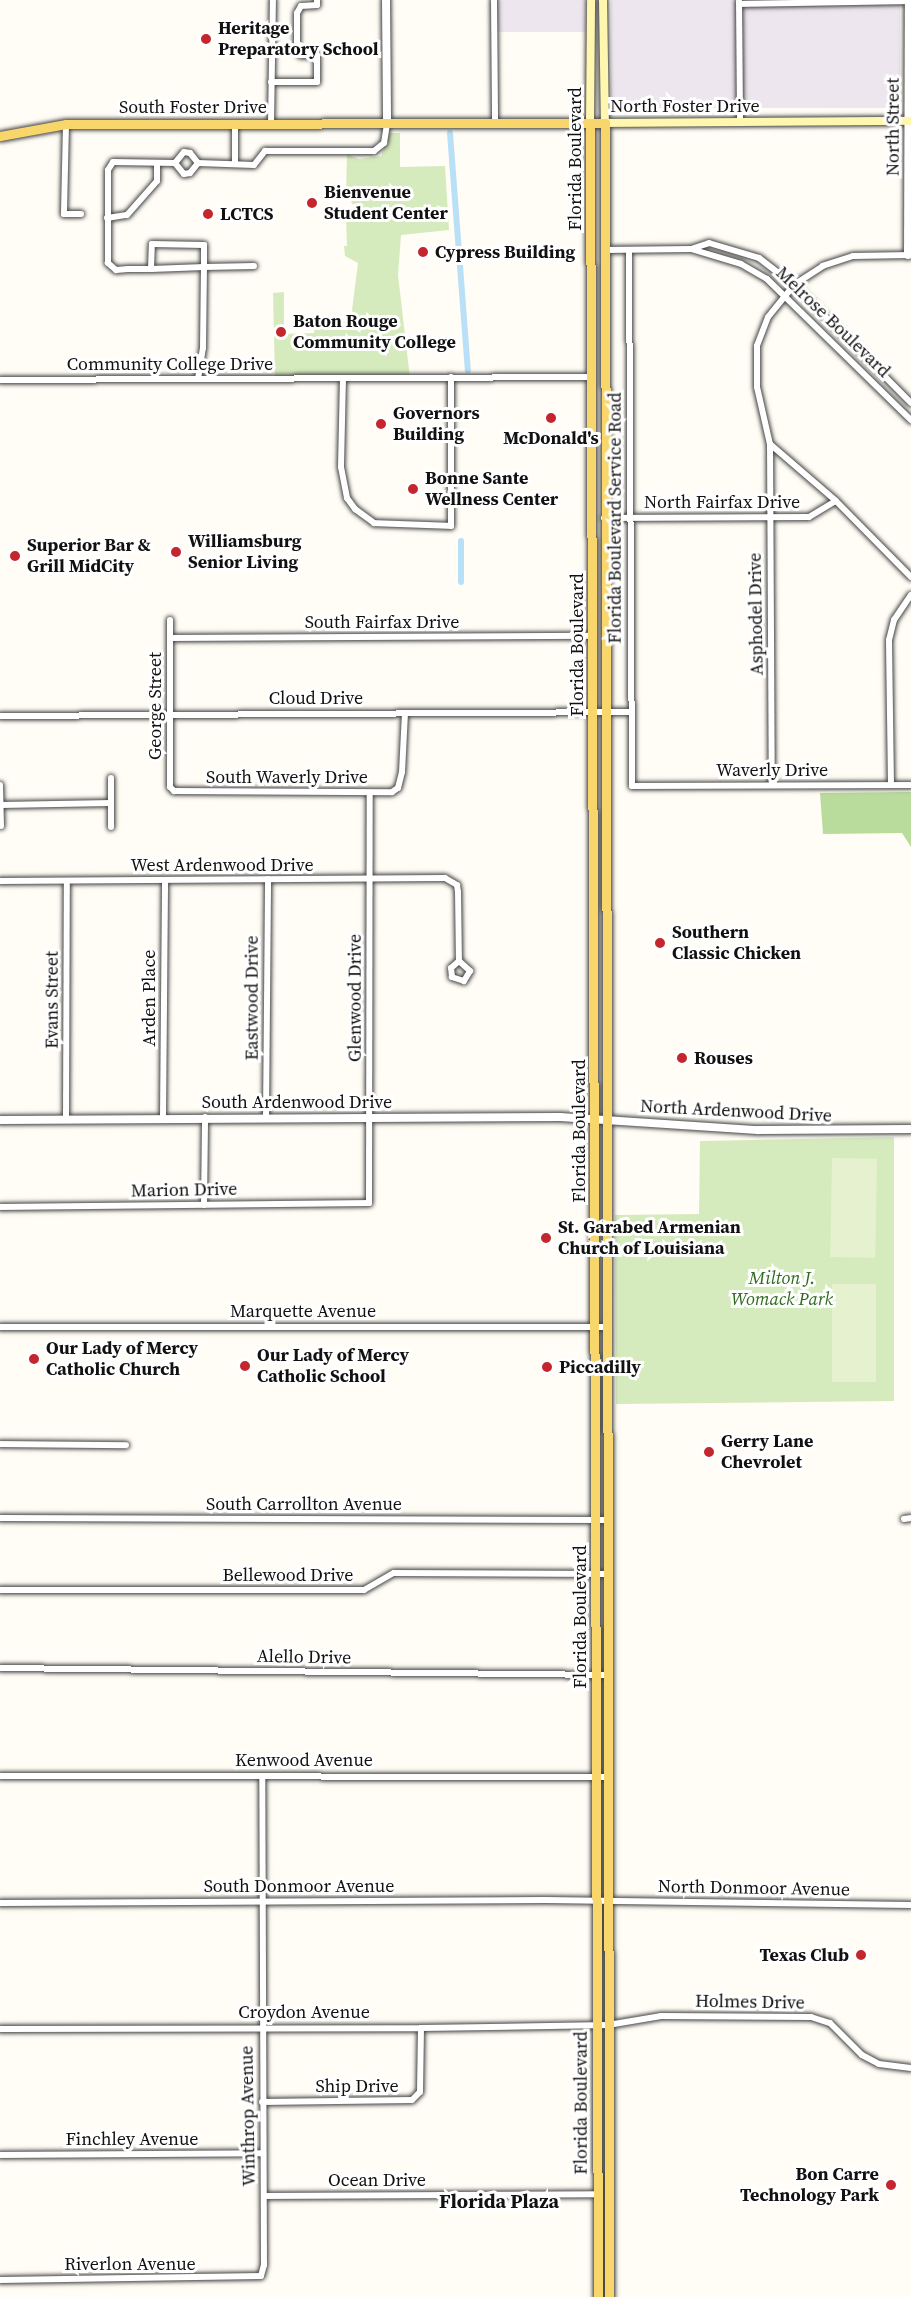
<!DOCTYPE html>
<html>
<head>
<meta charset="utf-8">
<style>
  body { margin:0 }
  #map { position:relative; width:911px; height:2297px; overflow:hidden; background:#fffdf5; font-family:"Source Serif 4",serif }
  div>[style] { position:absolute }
  .industrial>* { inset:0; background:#eee6ef; transform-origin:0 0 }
  .green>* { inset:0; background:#d5ebbd }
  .forest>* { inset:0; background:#b9dc9c }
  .pitch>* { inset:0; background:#e6f2cf; transform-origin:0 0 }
  .canal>* { height:6px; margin:-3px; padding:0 3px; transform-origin:3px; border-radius:3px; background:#b9e0f7 }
  .roads { filter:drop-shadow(0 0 2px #444) drop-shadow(0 0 2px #444) }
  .minor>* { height:6px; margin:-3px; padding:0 3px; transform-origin:3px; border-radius:3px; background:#fff }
  .tertiary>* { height:8px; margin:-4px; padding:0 4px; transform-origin:4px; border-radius:4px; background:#fff }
  .secondary>* { height:8px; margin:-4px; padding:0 4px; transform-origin:4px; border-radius:4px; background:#fff6b0 }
  .primary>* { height:9px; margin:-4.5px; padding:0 4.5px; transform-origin:4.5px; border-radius:4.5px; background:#f9d66b }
  .dots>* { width:16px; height:16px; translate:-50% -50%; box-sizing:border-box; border:3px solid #fff; border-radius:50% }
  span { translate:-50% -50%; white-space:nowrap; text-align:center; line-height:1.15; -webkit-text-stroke:6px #fff; paint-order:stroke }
  .poi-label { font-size:18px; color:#111; font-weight:700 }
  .left { translate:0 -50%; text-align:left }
  .right { translate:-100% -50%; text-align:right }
  .street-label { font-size:18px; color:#111 }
  .park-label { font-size:18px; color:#2f6b1f; font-style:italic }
  .neighbourhood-label { font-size:20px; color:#111; font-weight:700 }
</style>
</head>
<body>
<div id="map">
  <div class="industrial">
    <i style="left:496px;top:0;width:89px;height:32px"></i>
    <i style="left:611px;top:0;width:289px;height:108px"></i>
  </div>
  <div class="green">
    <i style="clip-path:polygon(390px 133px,400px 133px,400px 167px,445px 166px,449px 230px,401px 235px,398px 275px,410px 378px,275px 378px,273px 293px,284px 292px,284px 334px,314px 333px,315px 327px,356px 320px,352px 310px,358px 263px,345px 256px,344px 246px,347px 246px,346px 217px,354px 206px,346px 194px,347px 154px,359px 159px,381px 156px)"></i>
    <i style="clip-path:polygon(894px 1137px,894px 1401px,616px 1404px,615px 1215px,699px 1214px,700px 1141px)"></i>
  </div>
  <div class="forest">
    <i style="clip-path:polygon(911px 792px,911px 847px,902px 833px,823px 834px,820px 793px)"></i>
  </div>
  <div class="pitch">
    <i style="left:832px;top:1158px;width:45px;height:99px;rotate:1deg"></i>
    <i style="left:832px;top:1284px;width:44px;height:98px"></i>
  </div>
  <div class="canal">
    <i style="left:450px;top:133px;width:238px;rotate:85.7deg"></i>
    <i style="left:461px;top:541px;width:41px;rotate:90deg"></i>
  </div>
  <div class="roads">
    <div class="minor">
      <i style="left:494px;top:0;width:123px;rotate:89.5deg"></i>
      <i style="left:739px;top:1px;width:120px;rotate:89.5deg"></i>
      <i style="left:739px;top:4px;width:170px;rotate:-1deg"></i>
      <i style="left:271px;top:82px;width:46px"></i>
      <i style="left:317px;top:82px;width:27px;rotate:-90deg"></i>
      <i style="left:317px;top:55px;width:16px;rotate:180deg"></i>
      <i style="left:301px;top:55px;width:7px;rotate:-124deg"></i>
      <i style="left:297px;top:49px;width:36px;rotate:-90deg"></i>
      <i style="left:297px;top:13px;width:8px;rotate:-60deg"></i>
      <i style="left:301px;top:6px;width:16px;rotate:-4deg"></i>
      <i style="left:317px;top:5px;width:5px;rotate:-90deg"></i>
      <i style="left:66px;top:124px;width:90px;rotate:91.3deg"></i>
      <i style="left:64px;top:214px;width:17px"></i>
      <i style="left:271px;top:124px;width:124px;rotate:-89.1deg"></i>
      <i style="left:175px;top:163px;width:14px;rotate:51deg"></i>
      <i style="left:184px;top:174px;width:6px;rotate:-9deg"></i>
      <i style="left:190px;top:173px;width:13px;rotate:-51deg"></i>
      <i style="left:175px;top:163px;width:14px;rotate:-51deg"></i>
      <i style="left:184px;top:152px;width:6px;rotate:9deg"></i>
      <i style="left:190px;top:153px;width:13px;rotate:51deg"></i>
      <i style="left:198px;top:163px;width:56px;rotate:2deg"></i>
      <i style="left:254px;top:165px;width:18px;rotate:-52deg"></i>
      <i style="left:265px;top:151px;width:109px"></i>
      <i style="left:374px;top:151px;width:13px;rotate:-39deg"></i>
      <i style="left:384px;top:143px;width:20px;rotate:-81deg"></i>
      <i style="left:235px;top:164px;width:40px;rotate:-90deg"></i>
      <i style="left:107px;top:218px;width:20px;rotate:-9deg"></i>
      <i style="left:127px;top:215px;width:45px;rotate:-48.6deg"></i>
      <i style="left:157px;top:181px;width:18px;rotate:-90deg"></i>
      <i style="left:691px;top:249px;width:52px;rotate:16.7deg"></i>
      <i style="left:741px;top:264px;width:30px;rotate:30deg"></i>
      <i style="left:767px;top:279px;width:202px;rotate:44.4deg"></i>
      <i style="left:604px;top:250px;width:87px;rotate:-0.7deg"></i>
      <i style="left:691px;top:249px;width:19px;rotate:-18deg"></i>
      <i style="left:709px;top:243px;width:52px;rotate:16.7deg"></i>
      <i style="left:759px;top:258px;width:44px;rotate:37.6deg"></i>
      <i style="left:794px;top:285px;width:166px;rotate:45.2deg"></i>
      <i style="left:629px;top:250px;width:536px;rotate:89.68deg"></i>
      <i style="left:632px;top:786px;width:279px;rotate:-0.2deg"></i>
      <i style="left:910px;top:255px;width:57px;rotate:179deg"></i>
      <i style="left:853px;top:256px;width:32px;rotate:162deg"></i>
      <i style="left:823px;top:266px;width:35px;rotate:147deg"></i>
      <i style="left:794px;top:285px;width:41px;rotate:129.1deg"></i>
      <i style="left:768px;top:317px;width:31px;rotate:111deg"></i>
      <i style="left:757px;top:346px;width:41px;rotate:90deg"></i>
      <i style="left:757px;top:387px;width:58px;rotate:77.2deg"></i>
      <i style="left:770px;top:444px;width:87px;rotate:40.8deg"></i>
      <i style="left:836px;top:501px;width:107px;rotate:45.4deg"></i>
      <i style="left:151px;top:269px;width:25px;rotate:-88deg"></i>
      <i style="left:152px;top:244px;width:52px;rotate:1.1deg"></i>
      <i style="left:204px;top:245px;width:22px;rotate:90deg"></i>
      <i style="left:204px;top:267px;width:53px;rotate:177.8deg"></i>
      <i style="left:151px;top:269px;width:23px;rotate:180deg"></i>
      <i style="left:128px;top:269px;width:12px;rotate:175deg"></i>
      <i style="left:116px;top:270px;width:11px;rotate:-139deg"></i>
      <i style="left:108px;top:263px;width:93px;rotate:-90deg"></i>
      <i style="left:108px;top:170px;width:9px;rotate:-58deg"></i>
      <i style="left:113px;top:162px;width:62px;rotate:0.9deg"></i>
      <i style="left:343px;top:378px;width:89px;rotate:91.3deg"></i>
      <i style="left:341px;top:467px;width:32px;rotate:79deg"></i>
      <i style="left:347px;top:498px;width:14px;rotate:54deg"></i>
      <i style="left:355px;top:509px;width:24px;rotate:36deg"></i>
      <i style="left:374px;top:523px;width:77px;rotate:2.2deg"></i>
      <i style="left:451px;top:526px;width:149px;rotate:-90deg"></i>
      <i style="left:198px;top:379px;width:31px;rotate:-81deg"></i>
      <i style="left:203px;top:348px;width:81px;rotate:-89.3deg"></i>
      <i style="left:204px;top:267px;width:50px;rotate:-1.1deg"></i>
      <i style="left:0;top:380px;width:593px;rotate:-0.29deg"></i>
      <i style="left:770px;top:444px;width:340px;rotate:89.7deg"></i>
      <i style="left:604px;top:518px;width:205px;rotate:-0.3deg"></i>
      <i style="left:809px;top:517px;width:31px;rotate:-31deg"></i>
      <i style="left:170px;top:620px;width:167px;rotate:90deg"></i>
      <i style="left:170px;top:787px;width:6px;rotate:45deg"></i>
      <i style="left:174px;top:791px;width:218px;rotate:0.3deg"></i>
      <i style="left:392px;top:792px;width:7px;rotate:-34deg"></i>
      <i style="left:398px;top:788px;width:16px;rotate:-76deg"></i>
      <i style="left:402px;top:772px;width:59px;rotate:-87.1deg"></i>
      <i style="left:170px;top:638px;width:423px;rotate:-0.3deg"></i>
      <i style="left:0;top:716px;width:631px;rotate:-0.36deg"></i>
      <i style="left:0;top:785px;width:41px;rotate:88.6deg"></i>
      <i style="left:891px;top:785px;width:145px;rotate:-90.8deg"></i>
      <i style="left:889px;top:640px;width:21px;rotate:-76deg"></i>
      <i style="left:894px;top:620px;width:30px;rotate:-56deg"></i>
      <i style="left:1px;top:805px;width:110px;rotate:-1deg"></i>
      <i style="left:111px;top:827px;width:49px;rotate:-90deg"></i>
      <i style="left:0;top:881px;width:445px;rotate:-0.4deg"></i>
      <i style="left:445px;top:878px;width:14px;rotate:30deg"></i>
      <i style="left:457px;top:885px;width:7px;rotate:82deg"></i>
      <i style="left:458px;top:892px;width:69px;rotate:89.2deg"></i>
      <i style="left:459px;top:961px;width:15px;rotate:42deg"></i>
      <i style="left:470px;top:971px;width:12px;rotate:121deg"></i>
      <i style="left:464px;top:981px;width:13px;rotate:-162deg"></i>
      <i style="left:452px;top:977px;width:9px;rotate:-96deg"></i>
      <i style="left:451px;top:968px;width:11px;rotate:-41deg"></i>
      <i style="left:163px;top:1117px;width:237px;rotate:-89.5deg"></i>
      <i style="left:266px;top:1117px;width:238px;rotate:-89.5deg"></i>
      <i style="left:66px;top:1119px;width:238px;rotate:-89.8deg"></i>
      <i style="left:204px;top:1205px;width:88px;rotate:-89.3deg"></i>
      <i style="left:0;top:1207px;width:369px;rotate:-0.6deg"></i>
      <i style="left:369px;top:1203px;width:410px;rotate:-89.9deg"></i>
      <i style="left:0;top:1327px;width:606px"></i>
      <i style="left:0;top:1444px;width:126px;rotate:0.5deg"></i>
      <i style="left:0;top:1518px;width:607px;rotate:0.19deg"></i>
      <i style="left:904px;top:1519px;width:7px;rotate:-8deg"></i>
      <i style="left:0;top:1590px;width:364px"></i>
      <i style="left:364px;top:1590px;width:34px;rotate:-30deg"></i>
      <i style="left:394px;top:1573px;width:213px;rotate:0.3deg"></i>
      <i style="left:0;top:1668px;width:607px;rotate:0.66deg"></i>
      <i style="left:0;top:1776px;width:608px;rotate:0.09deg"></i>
      <i style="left:0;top:1903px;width:545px;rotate:-0.32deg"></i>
      <i style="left:545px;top:1900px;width:366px;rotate:0.8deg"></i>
      <i style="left:0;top:2029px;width:421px;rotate:-0.1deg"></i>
      <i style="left:421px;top:2028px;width:187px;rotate:-0.9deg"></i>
      <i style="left:608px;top:2025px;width:54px;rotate:-9.6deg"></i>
      <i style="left:661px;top:2016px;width:150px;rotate:0.4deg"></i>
      <i style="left:811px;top:2017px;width:20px;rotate:18deg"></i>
      <i style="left:830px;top:2023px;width:45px;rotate:45deg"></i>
      <i style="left:862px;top:2055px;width:19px;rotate:28deg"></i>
      <i style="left:879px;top:2064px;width:32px;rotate:7deg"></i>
      <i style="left:262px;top:2102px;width:150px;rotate:-0.8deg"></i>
      <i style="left:412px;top:2100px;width:11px;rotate:-45deg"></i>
      <i style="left:420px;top:2092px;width:64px;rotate:-89.1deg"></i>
      <i style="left:0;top:2155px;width:263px;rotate:-0.4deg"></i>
      <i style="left:264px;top:2196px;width:334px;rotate:-0.3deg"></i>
      <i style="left:0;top:2280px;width:261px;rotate:-0.9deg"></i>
      <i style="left:261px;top:2276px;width:11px;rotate:-75deg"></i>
      <i style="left:264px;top:2265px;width:489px;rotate:-90.2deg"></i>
    </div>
    <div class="tertiary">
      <i style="left:386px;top:0;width:123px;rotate:89.5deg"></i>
      <i style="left:908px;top:255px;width:255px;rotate:-89.8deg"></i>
      <i style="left:0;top:1120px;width:560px;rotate:-0.31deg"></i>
      <i style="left:560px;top:1117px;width:198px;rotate:3.8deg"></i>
      <i style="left:758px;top:1130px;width:153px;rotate:-0.4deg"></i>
    </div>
    <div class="secondary">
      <i style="left:603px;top:0;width:123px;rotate:89.1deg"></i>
      <i style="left:605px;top:123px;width:306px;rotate:-0.4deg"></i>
      <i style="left:590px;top:123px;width:123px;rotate:-89.5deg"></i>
    </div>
    <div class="primary">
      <i style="left:590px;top:123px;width:2174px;rotate:89.79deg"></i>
      <i style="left:0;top:136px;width:67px;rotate:-10.3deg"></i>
      <i style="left:66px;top:124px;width:539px;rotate:-0.11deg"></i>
      <i style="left:605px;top:123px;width:2174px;rotate:89.89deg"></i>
    </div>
  </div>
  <div class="dots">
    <i style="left:206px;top:39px;background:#c4262e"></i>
    <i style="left:312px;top:203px;background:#c4262e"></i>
    <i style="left:208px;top:214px;background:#c4262e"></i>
    <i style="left:423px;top:252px;background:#c4262e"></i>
    <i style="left:281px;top:332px;background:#c4262e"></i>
    <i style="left:551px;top:418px;background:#c4262e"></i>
    <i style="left:381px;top:424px;background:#c4262e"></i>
    <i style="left:413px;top:489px;background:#c4262e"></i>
    <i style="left:176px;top:552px;background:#c4262e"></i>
    <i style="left:15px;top:556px;background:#c4262e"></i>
    <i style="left:660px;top:943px;background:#c4262e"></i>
    <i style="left:682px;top:1058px;background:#c4262e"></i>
    <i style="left:546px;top:1238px;background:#c4262e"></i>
    <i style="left:34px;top:1359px;background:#c4262e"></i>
    <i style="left:245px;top:1366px;background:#c4262e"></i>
    <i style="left:547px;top:1367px;background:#c4262e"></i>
    <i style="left:709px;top:1452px;background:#c4262e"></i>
    <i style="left:861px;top:1955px;background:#c4262e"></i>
    <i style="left:891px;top:2185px;background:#c4262e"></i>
  </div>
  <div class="poi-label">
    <span class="left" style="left:218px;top:39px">Heritage<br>Preparatory School</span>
    <span class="left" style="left:324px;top:203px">Bienvenue<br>Student Center</span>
    <span class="left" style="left:220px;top:214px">LCTCS</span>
    <span class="left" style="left:435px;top:252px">Cypress Building</span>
    <span class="left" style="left:293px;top:332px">Baton Rouge<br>Community College</span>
    <span class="left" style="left:393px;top:424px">Governors<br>Building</span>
    <span style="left:551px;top:438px">McDonald's</span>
    <span class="left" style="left:425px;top:489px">Bonne Sante<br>Wellness Center</span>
    <span class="left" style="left:188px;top:552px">Williamsburg<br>Senior Living</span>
    <span class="left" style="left:27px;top:556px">Superior Bar &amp;<br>Grill MidCity</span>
    <span class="left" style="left:672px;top:943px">Southern<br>Classic Chicken</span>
    <span class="left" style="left:694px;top:1058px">Rouses</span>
    <span class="left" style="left:558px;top:1238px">St. Garabed Armenian<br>Church of Louisiana</span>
    <span class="left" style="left:46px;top:1359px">Our Lady of Mercy<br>Catholic Church</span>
    <span class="left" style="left:257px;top:1366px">Our Lady of Mercy<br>Catholic School</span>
    <span class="left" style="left:559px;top:1367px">Piccadilly</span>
    <span class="left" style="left:721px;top:1452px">Gerry Lane<br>Chevrolet</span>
    <span class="right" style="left:849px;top:1955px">Texas Club</span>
    <span class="right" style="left:879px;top:2185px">Bon Carre<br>Technology Park</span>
  </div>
  <div class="street-label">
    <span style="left:685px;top:106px">North Foster Drive</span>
    <span style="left:193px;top:107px">South Foster Drive</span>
    <span style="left:893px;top:127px;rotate:-90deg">North Street</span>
    <span style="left:575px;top:159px;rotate:-90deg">Florida Boulevard</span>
    <span style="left:833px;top:322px;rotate:44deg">Melrose Boulevard</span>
    <span style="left:170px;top:364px">Community College Drive</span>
    <span style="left:722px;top:502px">North Fairfax Drive</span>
    <span style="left:615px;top:518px;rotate:-90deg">Florida Boulevard Service Road</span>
    <span style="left:756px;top:614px;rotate:-91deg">Asphodel Drive</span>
    <span style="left:382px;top:622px">South Fairfax Drive</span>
    <span style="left:577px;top:645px;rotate:-90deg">Florida Boulevard</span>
    <span style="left:316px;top:698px">Cloud Drive</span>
    <span style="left:155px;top:706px;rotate:-90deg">George Street</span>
    <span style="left:772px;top:770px">Waverly Drive</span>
    <span style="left:287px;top:777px">South Waverly Drive</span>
    <span style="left:222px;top:865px">West Ardenwood Drive</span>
    <span style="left:149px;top:998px;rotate:-90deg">Arden Place</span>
    <span style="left:252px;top:998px;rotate:-90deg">Eastwood Drive</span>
    <span style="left:355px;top:998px;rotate:-90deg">Glenwood Drive</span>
    <span style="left:52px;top:1000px;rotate:-90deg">Evans Street</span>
    <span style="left:297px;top:1102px">South Ardenwood Drive</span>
    <span style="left:736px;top:1111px;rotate:3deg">North Ardenwood Drive</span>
    <span style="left:579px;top:1131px;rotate:-90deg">Florida Boulevard</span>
    <span style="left:184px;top:1190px;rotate:-1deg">Marion Drive</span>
    <span style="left:303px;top:1311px">Marquette Avenue</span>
    <span style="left:304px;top:1504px">South Carrollton Avenue</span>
    <span style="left:288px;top:1575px">Bellewood Drive</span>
    <span style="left:580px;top:1617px;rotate:-90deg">Florida Boulevard</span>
    <span style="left:304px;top:1657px;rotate:1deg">Alello Drive</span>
    <span style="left:304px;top:1760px">Kenwood Avenue</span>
    <span style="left:299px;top:1886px">South Donmoor Avenue</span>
    <span style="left:754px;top:1888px;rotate:1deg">North Donmoor Avenue</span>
    <span style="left:750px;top:2002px;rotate:1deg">Holmes Drive</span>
    <span style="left:304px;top:2012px">Croydon Avenue</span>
    <span style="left:357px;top:2086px">Ship Drive</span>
    <span style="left:581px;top:2103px;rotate:-90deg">Florida Boulevard</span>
    <span style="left:248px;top:2116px;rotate:-91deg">Winthrop Avenue</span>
    <span style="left:132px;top:2139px">Finchley Avenue</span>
    <span style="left:377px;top:2180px">Ocean Drive</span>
    <span style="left:130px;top:2264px">Riverlon Avenue</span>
  </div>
  <div class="park-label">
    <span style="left:782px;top:1289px">Milton J.<br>Womack Park</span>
  </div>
  <div class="neighbourhood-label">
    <span style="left:499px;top:2201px">Florida Plaza</span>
  </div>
</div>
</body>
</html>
